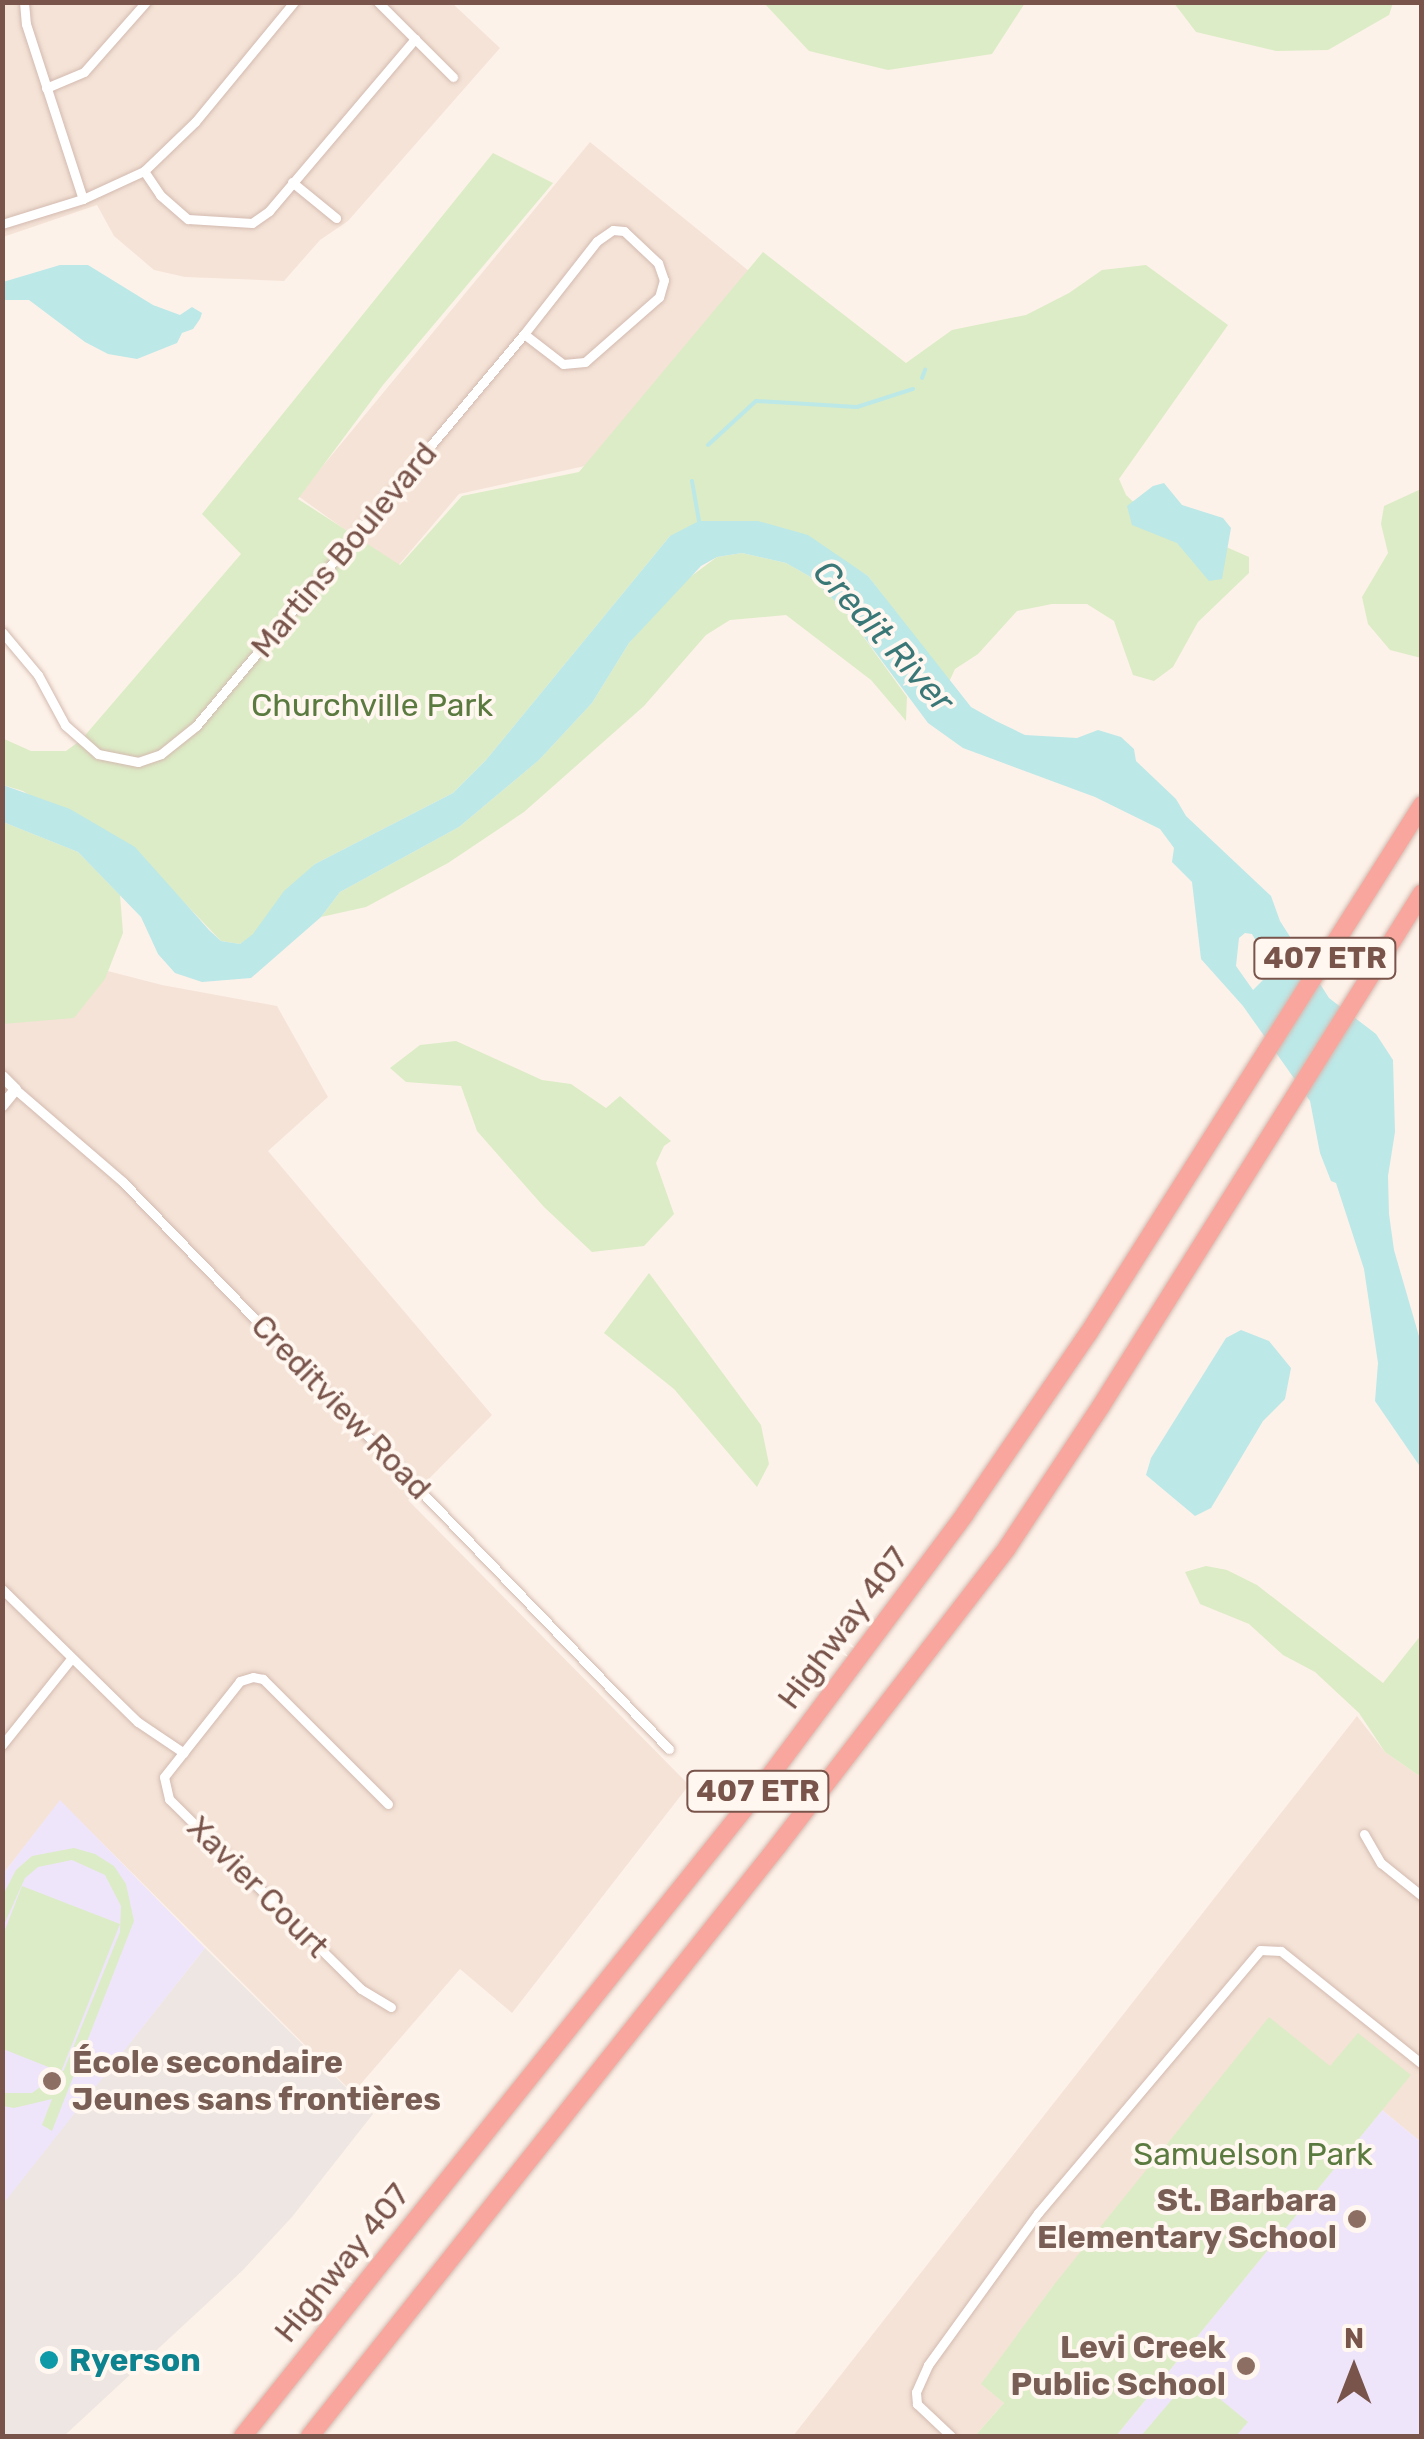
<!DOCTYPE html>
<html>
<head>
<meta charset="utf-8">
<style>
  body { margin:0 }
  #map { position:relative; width:1424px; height:2439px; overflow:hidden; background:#fdf2e9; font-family:Rubik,sans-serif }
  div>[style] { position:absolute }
  .residential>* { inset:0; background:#f5e3d7 }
  .industrial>* { inset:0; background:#eee6e2 }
  .education>* { inset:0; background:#efe5fa }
  .green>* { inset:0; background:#dcecc6 }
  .water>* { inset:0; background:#bce8e8 }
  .stream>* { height:4px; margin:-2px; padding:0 2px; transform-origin:2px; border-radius:2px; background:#bce8e8 }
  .roads { filter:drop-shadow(0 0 2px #d3bab0) drop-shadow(0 0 2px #d3bab0) }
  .minor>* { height:9px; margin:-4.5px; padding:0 4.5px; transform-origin:4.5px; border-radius:4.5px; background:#fff }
  .tertiary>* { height:11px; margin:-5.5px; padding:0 5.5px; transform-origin:5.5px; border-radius:5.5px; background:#fff }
  .motorway>* { height:18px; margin:-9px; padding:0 9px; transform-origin:9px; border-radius:9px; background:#f9a79e }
  .dots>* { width:28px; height:28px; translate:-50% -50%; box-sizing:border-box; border:5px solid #fff7f0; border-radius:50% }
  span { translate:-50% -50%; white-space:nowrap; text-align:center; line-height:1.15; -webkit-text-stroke:8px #fff7f0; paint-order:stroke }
  .shield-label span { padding:2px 8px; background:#fff7f0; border:2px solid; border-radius:8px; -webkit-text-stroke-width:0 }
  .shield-label { font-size:30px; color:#79544b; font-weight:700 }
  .street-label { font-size:32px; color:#79544b }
  .park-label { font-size:32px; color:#5a7a3f }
  .education-label { font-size:32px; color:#785e54; font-weight:700 }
  .left { translate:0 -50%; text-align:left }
  .right { translate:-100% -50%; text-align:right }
  .culture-label { font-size:32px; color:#0d838f; font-weight:700 }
  .water-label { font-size:35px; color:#3a7777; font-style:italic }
  .frame { position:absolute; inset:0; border:5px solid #79544b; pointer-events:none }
  .north { position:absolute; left:1304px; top:2319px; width:100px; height:100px; -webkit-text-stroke:8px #fff7f0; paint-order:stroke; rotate:0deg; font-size:28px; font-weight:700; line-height:40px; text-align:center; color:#79544b }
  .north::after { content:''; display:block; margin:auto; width:35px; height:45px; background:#79544b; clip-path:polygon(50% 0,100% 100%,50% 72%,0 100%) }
</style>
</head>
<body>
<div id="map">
  <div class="residential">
    <i style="clip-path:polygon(2px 3px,452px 3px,500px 48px,348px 221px,320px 240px,284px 281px,185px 277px,154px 270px,114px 236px,97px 205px,3px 237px)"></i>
    <i style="clip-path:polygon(590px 142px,760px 280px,585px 466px,459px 494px,397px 567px,298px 496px)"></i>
    <i style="clip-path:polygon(3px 944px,162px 985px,277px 1006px,328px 1097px,268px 1151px,492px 1415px,408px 1500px,689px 1785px,512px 2013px,460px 1969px,353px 2093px,60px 1801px,3px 1874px)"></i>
    <i style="clip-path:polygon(1357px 1716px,1385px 1752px,1421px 1777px,1421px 2142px,1382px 2110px,1410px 2075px,1330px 2066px,1053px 2286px,982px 2384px,1004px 2403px,975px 2436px,793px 2436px)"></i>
  </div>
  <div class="industrial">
    <i style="clip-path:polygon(205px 1948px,373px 2114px,292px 2217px,242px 2271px,64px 2436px,3px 2436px,2px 2204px)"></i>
  </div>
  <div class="education">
    <i style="clip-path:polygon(60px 1800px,205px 1948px,3px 2204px,3px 1874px)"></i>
    <i style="clip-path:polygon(1382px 2110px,1421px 2142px,1421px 2436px,1116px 2436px)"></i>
  </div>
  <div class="green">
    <i style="clip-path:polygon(764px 3px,1025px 3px,992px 54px,888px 70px,809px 51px)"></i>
    <i style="clip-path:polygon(1174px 3px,1393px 3px,1389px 15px,1328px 50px,1276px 51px,1196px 32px)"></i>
    <i style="clip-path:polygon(493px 153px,553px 183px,383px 385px,298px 499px,400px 565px,462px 496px,579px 472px,763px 252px,906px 363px,952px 330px,1026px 315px,1069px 293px,1102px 270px,1146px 265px,1228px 325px,1119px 479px,1126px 495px,1142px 510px,1249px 557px,1249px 573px,1198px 622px,1173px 667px,1154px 681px,1133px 675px,1114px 621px,1087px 604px,1052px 604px,1017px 611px,978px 654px,955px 669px,949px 682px,868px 576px,849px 564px,670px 536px,486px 760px,453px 793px,315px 864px,253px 935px,240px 944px,221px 941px,177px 895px,23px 791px,3px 785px,2px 738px,31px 751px,66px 751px,81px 740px,241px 554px,202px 514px)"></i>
    <i style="clip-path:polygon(1421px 489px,1421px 658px,1390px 650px,1368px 624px,1362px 597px,1388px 553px,1381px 524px,1384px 506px)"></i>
    <i style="clip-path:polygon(742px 553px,786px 563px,809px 576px,844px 610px,907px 697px,906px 721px,871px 680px,786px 615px,730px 620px,706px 635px,644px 706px,524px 812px,448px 863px,366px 907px,321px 917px,340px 892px,459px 827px,539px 760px,592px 703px,629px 643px,678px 586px,717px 557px)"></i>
    <i style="clip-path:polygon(3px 822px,78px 852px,120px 895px,123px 933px,105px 979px,74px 1018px,3px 1024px)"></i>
    <i style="clip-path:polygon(456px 1041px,542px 1080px,571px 1084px,606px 1108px,620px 1096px,671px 1141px,664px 1146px,656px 1163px,674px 1214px,644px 1246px,592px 1252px,544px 1207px,477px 1131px,461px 1086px,406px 1082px,390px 1068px,420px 1045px)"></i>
    <i style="clip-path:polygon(649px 1273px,761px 1425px,769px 1464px,757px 1487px,674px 1389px,604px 1333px)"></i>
    <i style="clip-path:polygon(1206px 1566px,1227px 1570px,1257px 1585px,1383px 1683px,1421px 1635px,1421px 1777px,1385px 1752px,1359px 1713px,1315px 1672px,1283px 1655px,1249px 1624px,1200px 1604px,1185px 1572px)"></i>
    <i style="clip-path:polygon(74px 1848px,95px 1854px,114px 1866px,126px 1884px,134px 1921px,52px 2131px,42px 2125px,52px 2099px,14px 2108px,3px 2106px,3px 2093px,32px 2093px,64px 2070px,120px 1932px,121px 1906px,105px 1875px,72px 1860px,38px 1867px,25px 1878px,3px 1927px,3px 1895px,16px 1870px,32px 1856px)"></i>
    <i style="clip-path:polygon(22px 1886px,120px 1924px,61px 2072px,3px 2049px,3px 1935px)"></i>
    <i style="clip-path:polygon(1269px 2017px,1330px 2066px,1358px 2033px,1411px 2075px,1116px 2436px,975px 2436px,1004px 2403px,981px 2384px,1053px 2286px)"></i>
    <i style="clip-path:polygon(1192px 2376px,1248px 2422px,1236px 2436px,1141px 2436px)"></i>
  </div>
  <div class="water">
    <i style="clip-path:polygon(60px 265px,88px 265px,153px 305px,180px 315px,192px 307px,202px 313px,200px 319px,193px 329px,182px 333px,177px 343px,137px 359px,108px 354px,85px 342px,29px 300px,3px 300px,3px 282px)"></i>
    <i style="clip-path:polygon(1164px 483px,1182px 505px,1223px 518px,1231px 528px,1222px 579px,1209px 581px,1177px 543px,1132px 525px,1127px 506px,1153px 486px)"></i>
    <i style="clip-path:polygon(evenodd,699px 521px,758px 521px,808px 535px,868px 576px,971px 707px,996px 721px,1025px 735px,1077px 738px,1098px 730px,1121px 737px,1134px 749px,1136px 761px,1176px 799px,1186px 816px,1271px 896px,1280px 921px,1329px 998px,1376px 1034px,1393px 1060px,1395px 1132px,1388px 1176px,1389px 1214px,1394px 1250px,1421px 1343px,1421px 1468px,1375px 1401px,1378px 1363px,1364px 1269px,1336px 1183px,1331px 1181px,1320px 1153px,1310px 1101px,1243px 1006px,1201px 959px,1192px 882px,1172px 862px,1174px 848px,1160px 829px,1095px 797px,963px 748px,928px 723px,844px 610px,809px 576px,786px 563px,742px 553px,717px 557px,701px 566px,629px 643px,592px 703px,539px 760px,459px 827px,340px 892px,321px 917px,251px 978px,202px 982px,175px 973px,158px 954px,141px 917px,78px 852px,3px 822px,3px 785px,70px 809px,135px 847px,209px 930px,221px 941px,240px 944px,253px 934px,284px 891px,315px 864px,453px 793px,486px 760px,670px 536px,699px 521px,1245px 933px,1252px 934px,1270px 965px,1270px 973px,1253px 990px,1236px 966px,1239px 938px,1245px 933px)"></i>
    <i style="clip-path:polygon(1241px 1330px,1269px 1341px,1291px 1368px,1285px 1399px,1263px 1421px,1211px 1508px,1195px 1516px,1146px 1475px,1151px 1458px,1226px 1338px)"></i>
  </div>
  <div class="stream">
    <i style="left:922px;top:378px;width:9px;rotate:-69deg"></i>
    <i style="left:708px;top:445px;width:65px;rotate:-42.5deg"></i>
    <i style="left:756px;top:401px;width:101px;rotate:3.4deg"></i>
    <i style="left:857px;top:407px;width:59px;rotate:-17.8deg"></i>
    <i style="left:692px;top:481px;width:41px;rotate:80.1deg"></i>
  </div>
  <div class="roads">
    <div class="minor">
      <i style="left:24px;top:2px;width:22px;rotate:85deg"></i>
      <i style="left:26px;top:24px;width:184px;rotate:72deg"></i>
      <i style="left:378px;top:2px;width:106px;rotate:45deg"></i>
      <i style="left:46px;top:88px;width:41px;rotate:-22.8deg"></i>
      <i style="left:84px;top:72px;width:94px;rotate:-48.5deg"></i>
      <i style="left:144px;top:171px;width:29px;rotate:56deg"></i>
      <i style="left:160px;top:195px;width:37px;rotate:41deg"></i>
      <i style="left:188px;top:219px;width:64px;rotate:3.6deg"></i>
      <i style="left:252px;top:223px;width:21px;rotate:-35deg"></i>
      <i style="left:269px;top:211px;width:226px;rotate:-49.7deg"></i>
      <i style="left:292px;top:182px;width:57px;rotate:39.3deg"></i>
      <i style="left:2px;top:224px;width:85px;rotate:-17.2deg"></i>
      <i style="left:83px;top:199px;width:67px;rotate:-24.7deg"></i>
      <i style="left:144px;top:171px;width:71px;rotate:-43.9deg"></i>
      <i style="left:195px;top:122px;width:156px;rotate:-50.5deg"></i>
      <i style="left:2px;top:632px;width:56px;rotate:50.1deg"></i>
      <i style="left:38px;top:675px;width:57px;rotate:61.6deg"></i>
      <i style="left:65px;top:725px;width:44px;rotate:41.3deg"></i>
      <i style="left:98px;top:754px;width:41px;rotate:11.3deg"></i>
      <i style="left:138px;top:762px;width:24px;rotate:-19deg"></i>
      <i style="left:161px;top:754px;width:45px;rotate:-38.7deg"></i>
      <i style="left:196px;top:726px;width:511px;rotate:-50.08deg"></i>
      <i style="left:524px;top:334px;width:118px;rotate:-51.9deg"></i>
      <i style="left:597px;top:241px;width:19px;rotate:-35deg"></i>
      <i style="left:613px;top:230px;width:11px;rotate:5deg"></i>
      <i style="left:624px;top:231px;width:47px;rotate:43.3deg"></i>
      <i style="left:658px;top:263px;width:18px;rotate:71deg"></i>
      <i style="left:664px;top:280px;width:18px;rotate:106deg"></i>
      <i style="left:659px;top:297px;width:98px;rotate:138.7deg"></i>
      <i style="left:585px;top:362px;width:22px;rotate:175deg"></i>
      <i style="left:563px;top:364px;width:49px;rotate:-142.4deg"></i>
      <i style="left:15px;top:1089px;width:143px;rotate:40.7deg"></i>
      <i style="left:123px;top:1182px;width:787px;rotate:46.08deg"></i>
      <i style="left:2px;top:1589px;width:190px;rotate:44.4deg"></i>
      <i style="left:138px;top:1722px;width:55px;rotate:34deg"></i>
      <i style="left:2px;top:1745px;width:110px;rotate:-51.3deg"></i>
      <i style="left:388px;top:1804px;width:177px;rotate:-135deg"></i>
      <i style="left:263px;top:1679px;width:10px;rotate:-169deg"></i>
      <i style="left:253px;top:1677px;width:14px;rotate:163deg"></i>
      <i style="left:240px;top:1681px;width:122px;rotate:128.4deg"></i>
      <i style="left:164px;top:1777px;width:23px;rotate:77deg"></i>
      <i style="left:169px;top:1799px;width:270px;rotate:44.7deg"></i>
      <i style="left:361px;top:1989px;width:35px;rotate:31deg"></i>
      <i style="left:1364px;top:1834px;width:34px;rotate:60deg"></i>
      <i style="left:1381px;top:1863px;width:53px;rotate:38.8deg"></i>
      <i style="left:951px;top:2436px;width:47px;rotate:-136.7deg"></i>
      <i style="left:917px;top:2404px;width:12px;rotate:-95deg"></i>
      <i style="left:916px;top:2392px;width:30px;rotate:-66deg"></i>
      <i style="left:928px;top:2365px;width:188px;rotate:-54.1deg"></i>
      <i style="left:1038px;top:2213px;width:344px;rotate:-49.8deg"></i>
      <i style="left:1260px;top:1950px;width:21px;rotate:3deg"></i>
      <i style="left:1281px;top:1951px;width:181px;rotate:38.7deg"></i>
    </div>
    <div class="tertiary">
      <i style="left:2px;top:1076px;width:18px;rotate:45deg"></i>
      <i style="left:15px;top:1089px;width:21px;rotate:129deg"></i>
    </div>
    <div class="motorway">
      <i style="left:243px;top:2436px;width:835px;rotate:-51.37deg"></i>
      <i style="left:764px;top:1784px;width:337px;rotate:-53.3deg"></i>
      <i style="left:965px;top:1514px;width:218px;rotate:-55.7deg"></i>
      <i style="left:1088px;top:1334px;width:626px;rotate:-57.73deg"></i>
      <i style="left:310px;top:2436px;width:752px;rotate:-51.59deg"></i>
      <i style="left:777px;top:1847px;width:377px;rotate:-52.4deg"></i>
      <i style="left:1007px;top:1548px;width:170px;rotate:-56.5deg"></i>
      <i style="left:1101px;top:1406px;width:605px;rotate:-57.96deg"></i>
    </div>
  </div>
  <div class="dots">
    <i style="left:52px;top:2081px;background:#8d6e63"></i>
    <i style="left:1357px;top:2219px;background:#8d6e63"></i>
    <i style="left:49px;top:2360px;background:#0f9aa8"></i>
    <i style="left:1246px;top:2366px;background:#8d6e63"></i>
  </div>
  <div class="shield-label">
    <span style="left:1325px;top:958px">407 ETR</span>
    <span style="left:758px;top:1791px">407 ETR</span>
  </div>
  <div class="street-label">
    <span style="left:344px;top:550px;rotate:-50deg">Martins Boulevard</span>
    <span style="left:341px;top:1407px;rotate:46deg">Creditview Road</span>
    <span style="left:843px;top:1628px;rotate:-53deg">Highway 407</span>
    <span style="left:258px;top:1887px;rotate:45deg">Xavier Court</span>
    <span style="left:342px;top:2263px;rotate:-51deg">Highway 407</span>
  </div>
  <div class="park-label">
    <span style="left:372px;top:705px">Churchville Park</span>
    <span style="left:1253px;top:2154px">Samuelson Park</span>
  </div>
  <div class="education-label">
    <span class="left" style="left:72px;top:2081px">École secondaire<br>Jeunes sans frontières</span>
    <span class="right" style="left:1337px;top:2219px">St. Barbara<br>Elementary School</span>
    <span class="right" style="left:1226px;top:2366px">Levi Creek<br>Public School</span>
  </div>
  <div class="culture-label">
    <span class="left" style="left:69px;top:2360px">Ryerson</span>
  </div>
  <div class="water-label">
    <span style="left:884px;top:636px;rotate:48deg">Credit River</span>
  </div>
  <div class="frame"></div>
  <div class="north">N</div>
</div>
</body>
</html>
